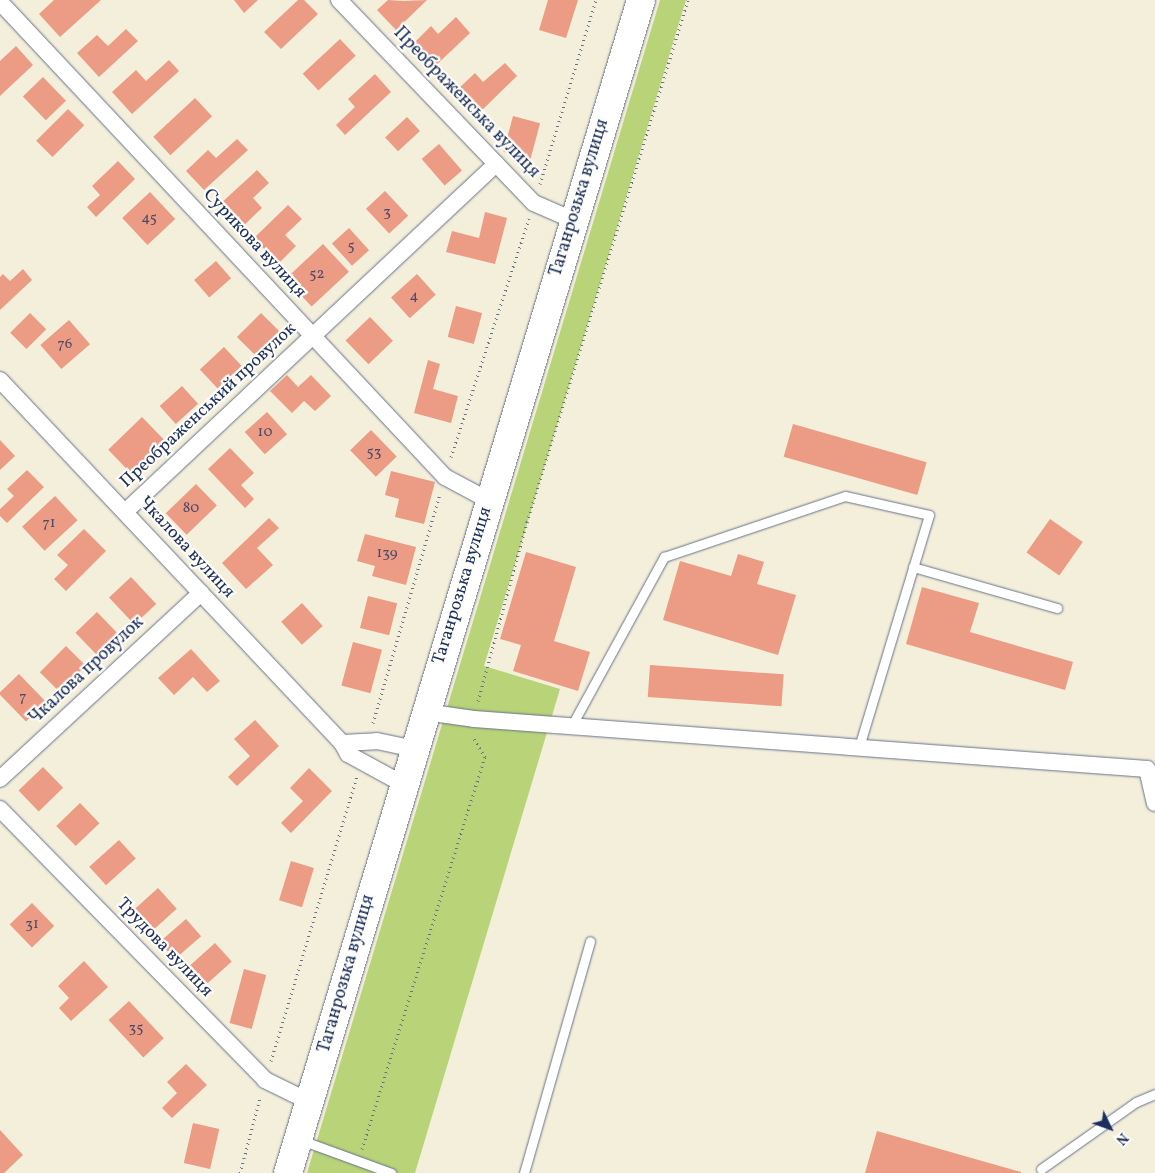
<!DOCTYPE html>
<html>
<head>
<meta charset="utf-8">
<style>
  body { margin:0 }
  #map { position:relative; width:1155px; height:1173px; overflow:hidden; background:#f4efdb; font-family:Vollkorn,serif }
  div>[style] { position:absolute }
  .green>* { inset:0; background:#b9d378 }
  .building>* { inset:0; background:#ec9b84; transform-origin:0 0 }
  .path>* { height:3px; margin-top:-1.5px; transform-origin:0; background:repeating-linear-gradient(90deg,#67728a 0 1px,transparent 0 5px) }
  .roads { filter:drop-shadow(0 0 1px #67728a) drop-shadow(0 0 1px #67728a) }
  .lane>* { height:9px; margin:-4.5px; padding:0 4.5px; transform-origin:4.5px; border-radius:4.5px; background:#fff }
  .street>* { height:16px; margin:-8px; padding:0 8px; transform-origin:8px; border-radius:8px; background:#fff }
  .highway>* { height:28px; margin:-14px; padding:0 14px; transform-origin:14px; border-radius:14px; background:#fff }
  span { translate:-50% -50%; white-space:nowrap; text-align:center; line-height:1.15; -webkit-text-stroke:4.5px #fdfcf7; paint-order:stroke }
  .number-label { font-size:15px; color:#4f4a68 }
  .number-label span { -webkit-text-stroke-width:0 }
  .street-label { font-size:18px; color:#1b2f5e }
  .north { position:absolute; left:1085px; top:1103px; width:50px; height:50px; -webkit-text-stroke:4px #fdfcf7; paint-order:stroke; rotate:132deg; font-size:14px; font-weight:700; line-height:20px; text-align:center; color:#1b2f5e }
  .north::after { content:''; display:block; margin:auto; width:18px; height:22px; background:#1b2f5e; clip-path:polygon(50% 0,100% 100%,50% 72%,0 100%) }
</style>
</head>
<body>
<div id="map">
  <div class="green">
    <i style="clip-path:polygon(660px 0,686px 0,484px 666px,560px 689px,415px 1173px,307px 1173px)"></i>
  </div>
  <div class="building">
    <i style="clip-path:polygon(54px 0,101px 0,60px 37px,39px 14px)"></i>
    <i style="clip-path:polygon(234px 0,258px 0,244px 13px)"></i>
    <i style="clip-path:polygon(298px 0,304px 0,318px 14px,281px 49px,264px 32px)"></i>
    <i style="clip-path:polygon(388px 0,403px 1px,427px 0,396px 30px,377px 10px)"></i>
    <i style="clip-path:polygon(548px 0,578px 0,566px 38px,539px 30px)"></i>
    <i style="clip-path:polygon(456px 17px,470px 33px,430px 71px,409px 48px,431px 26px,438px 34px)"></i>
    <i style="clip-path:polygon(126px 29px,138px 41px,99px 77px,77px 53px,97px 35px,108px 46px)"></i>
    <i style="left:340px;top:39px;width:23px;height:51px;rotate:47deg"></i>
    <i style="clip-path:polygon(16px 46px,33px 65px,0 96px,0 61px)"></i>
    <i style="clip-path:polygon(169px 60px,179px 71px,132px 114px,112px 92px,136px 70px,146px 81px)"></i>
    <i style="clip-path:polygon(505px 63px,517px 76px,479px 113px,457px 90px,475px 73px,483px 82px)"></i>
    <i style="clip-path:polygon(375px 74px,391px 92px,345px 135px,336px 125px,355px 107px,348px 99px)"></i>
    <i style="left:43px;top:77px;width:33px;height:28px;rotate:46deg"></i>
    <i style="left:195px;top:98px;width:25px;height:57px;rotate:47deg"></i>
    <i style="left:68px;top:109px;width:23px;height:45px;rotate:45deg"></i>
    <i style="left:513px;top:116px;width:28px;height:37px;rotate:15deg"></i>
    <i style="left:407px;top:117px;width:19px;height:30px;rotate:47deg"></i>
    <i style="clip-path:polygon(237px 139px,248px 150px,204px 190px,186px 171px,208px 150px,216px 158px)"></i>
    <i style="left:439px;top:144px;width:35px;height:23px;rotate:49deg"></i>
    <i style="clip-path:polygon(118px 161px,135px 179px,96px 217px,87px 207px,100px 195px,92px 186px)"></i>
    <i style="clip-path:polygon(257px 170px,269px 183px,253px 198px,262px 208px,241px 228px,219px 205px)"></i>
    <i style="left:385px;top:191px;width:34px;height:26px;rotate:47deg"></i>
    <i style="left:150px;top:192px;width:37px;height:38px;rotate:47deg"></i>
    <i style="clip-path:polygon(288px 205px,302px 219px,285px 235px,296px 246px,278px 264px,254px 238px)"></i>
    <i style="clip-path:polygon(485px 212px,507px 218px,495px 264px,446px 252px,452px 231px,479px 238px)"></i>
    <i style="left:349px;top:228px;width:30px;height:23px;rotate:48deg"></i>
    <i style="left:323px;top:244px;width:38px;height:51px;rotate:47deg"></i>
    <i style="left:216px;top:261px;width:23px;height:29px;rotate:49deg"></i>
    <i style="clip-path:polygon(23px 269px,32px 280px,0 310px,0 277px,3px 274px,10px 281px)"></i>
    <i style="left:417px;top:274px;width:28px;height:35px;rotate:48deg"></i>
    <i style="left:456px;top:306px;width:27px;height:32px;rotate:15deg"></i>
    <i style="left:30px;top:313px;width:23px;height:28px;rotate:45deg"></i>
    <i style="left:261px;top:313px;width:27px;height:34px;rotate:45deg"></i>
    <i style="left:370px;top:317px;width:33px;height:34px;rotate:46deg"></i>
    <i style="left:69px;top:320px;width:32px;height:38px;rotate:49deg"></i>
    <i style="left:224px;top:347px;width:26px;height:33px;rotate:47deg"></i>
    <i style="clip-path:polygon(428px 360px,440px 364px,433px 389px,458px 396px,451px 423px,414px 413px)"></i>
    <i style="clip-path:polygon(287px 375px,298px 387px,311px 375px,331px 396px,315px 411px,304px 401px,292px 413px,270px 391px)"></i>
    <i style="left:182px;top:386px;width:24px;height:30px;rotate:48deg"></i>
    <i style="left:267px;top:412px;width:30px;height:30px;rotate:48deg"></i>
    <i style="left:142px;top:417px;width:32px;height:47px;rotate:46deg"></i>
    <i style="left:793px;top:424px;width:139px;height:34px;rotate:16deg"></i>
    <i style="left:371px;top:430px;width:37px;height:29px;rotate:46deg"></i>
    <i style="clip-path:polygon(0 440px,15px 456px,0 470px)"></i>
    <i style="clip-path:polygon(230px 448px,254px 473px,241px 485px,254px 499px,245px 508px,208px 469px)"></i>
    <i style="clip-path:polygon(27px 470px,44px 487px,7px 523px,0 516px,0 509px,14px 496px,7px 489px)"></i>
    <i style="clip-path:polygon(391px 471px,435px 482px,424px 524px,395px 517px,399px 499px,385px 495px)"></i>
    <i style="left:196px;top:484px;width:30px;height:42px;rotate:46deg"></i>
    <i style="left:55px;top:496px;width:33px;height:45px;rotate:47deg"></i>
    <i style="clip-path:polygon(269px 518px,279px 528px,257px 548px,273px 565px,246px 589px,222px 563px)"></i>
    <i style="left:1050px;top:519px;width:40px;height:41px;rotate:35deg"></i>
    <i style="clip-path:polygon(84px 529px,106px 551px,66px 591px,54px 579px,68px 565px,57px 555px)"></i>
    <i style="clip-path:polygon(365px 534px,416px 547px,406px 585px,372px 576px,375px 566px,357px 561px)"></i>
    <i style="clip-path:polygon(526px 552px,576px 567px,554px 641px,590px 652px,578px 691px,513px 671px,521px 645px,500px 639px)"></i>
    <i style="clip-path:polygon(738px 554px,764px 562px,757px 584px,796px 595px,778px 655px,663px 620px,680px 561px,731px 576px)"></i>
    <i style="left:131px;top:577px;width:37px;height:30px;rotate:47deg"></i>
    <i style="clip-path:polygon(922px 587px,979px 603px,970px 632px,1073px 662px,1065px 690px,906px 644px)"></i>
    <i style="left:368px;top:596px;width:30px;height:33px;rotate:14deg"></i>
    <i style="left:302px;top:603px;width:31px;height:28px;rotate:48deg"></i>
    <i style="left:97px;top:612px;width:33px;height:30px;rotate:46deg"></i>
    <i style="left:353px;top:642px;width:30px;height:45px;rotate:15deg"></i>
    <i style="left:66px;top:646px;width:28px;height:37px;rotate:45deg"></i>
    <i style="clip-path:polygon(191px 649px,220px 681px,207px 692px,193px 677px,174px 695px,158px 678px)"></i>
    <i style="left:650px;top:665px;width:134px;height:32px;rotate:4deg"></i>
    <i style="left:19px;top:674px;width:39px;height:28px;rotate:46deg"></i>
    <i style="clip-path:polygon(255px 720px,279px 746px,237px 786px,228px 777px,250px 756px,234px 739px)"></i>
    <i style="left:43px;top:767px;width:29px;height:34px;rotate:46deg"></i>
    <i style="clip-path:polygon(309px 768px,332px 791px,291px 833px,281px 823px,303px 801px,290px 788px)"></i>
    <i style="left:80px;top:803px;width:28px;height:33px;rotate:46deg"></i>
    <i style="left:119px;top:840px;width:25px;height:40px;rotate:48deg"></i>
    <i style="left:291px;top:861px;width:24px;height:41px;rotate:17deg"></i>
    <i style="left:158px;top:888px;width:28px;height:35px;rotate:48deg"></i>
    <i style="left:32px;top:903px;width:32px;height:31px;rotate:46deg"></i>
    <i style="left:186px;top:919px;width:23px;height:35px;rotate:49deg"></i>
    <i style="left:215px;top:943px;width:25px;height:43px;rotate:48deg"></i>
    <i style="clip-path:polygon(84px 961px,108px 987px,71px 1021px,59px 1008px,69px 998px,58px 986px)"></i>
    <i style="left:244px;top:969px;width:23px;height:56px;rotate:15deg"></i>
    <i style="left:129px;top:1001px;width:51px;height:28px;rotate:47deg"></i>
    <i style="clip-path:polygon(186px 1064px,207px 1085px,172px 1118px,162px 1108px,177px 1093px,167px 1082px)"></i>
    <i style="left:193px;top:1123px;width:27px;height:41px;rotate:13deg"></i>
    <i style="clip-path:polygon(0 1130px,23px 1155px,4px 1173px,0 1173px)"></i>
    <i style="clip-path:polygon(877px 1131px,1021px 1172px,1021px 1173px,865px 1173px)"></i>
  </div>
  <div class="path">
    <i style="left:540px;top:184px;width:192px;rotate:-73.1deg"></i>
    <i style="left:451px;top:457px;width:251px;rotate:-71.9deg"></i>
    <i style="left:478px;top:701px;width:186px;rotate:-74.7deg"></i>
    <i style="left:527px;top:522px;width:546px;rotate:-72.86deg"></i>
    <i style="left:373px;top:723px;width:239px;rotate:-73.7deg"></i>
    <i style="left:271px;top:1061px;width:297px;rotate:-73.2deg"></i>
    <i style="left:362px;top:1149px;width:411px;rotate:-72.6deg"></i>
    <i style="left:485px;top:757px;width:23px;rotate:-121deg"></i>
    <i style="left:240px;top:1173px;width:78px;rotate:-75.1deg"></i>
  </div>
  <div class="roads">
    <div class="lane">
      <i style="left:913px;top:567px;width:150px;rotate:15.9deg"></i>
      <i style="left:572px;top:725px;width:192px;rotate:-61.3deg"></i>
      <i style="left:664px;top:557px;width:191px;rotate:-18.6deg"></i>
      <i style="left:845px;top:496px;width:86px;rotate:12.7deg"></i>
      <i style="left:929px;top:515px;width:242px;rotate:106.8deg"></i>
      <i style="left:301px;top:1140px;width:96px;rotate:20.1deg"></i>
      <i style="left:1041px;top:1169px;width:116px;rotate:-35.2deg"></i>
      <i style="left:1136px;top:1102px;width:21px;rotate:-23deg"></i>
      <i style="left:524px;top:1173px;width:241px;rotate:-74.1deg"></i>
    </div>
    <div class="street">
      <i style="left:339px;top:0;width:281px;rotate:46.2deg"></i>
      <i style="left:534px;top:203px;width:43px;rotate:23.6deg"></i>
      <i style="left:0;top:2px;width:651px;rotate:46.87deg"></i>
      <i style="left:445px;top:477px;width:49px;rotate:28.1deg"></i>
      <i style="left:0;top:380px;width:499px;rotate:46.7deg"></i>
      <i style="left:342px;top:743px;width:13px;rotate:61deg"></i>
      <i style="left:348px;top:754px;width:63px;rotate:28.6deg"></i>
      <i style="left:125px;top:512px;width:509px;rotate:-43.17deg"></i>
      <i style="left:425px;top:712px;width:49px;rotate:8.1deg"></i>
      <i style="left:474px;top:719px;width:675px;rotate:4.25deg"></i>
      <i style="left:1147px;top:769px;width:35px;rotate:77deg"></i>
      <i style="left:342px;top:743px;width:35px;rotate:-3deg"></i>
      <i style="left:377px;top:741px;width:38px;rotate:12deg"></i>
      <i style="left:0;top:779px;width:274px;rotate:-42.8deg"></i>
      <i style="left:0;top:809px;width:379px;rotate:45.6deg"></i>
      <i style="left:265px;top:1080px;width:50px;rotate:26.1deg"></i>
    </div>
    <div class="highway">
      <i style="left:288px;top:1173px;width:1225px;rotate:-73.25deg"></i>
    </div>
  </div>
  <div class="number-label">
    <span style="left:387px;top:213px">3</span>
    <span style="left:149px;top:219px">45</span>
    <span style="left:351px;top:247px">5</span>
    <span style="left:317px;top:275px">52</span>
    <span style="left:414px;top:297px">4</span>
    <span style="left:65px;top:345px">76</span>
    <span style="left:265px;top:433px">10</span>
    <span style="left:374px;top:453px">53</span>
    <span style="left:191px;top:509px">80</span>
    <span style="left:49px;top:524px">71</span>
    <span style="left:387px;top:554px">139</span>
    <span style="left:23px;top:698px">7</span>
    <span style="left:32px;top:925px">31</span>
    <span style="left:136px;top:1029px">35</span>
  </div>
  <div class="street-label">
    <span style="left:466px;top:103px;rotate:46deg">Преображенська вулиця</span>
    <span style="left:580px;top:198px;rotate:-73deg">Таганрозька вулиця</span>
    <span style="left:254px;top:244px;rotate:47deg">Сурикова вулиця</span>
    <span style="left:209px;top:406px;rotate:-43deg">Преображенський провулок</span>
    <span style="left:186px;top:548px;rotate:47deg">Чкалова вулиця</span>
    <span style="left:463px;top:586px;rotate:-73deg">Таганрозька вулиця</span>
    <span style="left:87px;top:671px;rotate:-43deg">Чкалова провулок</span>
    <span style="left:164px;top:948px;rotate:46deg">Трудова вулиця</span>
    <span style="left:347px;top:974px;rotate:-74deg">Таганрозька вулиця</span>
  </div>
  <div class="north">N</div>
</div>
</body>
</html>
